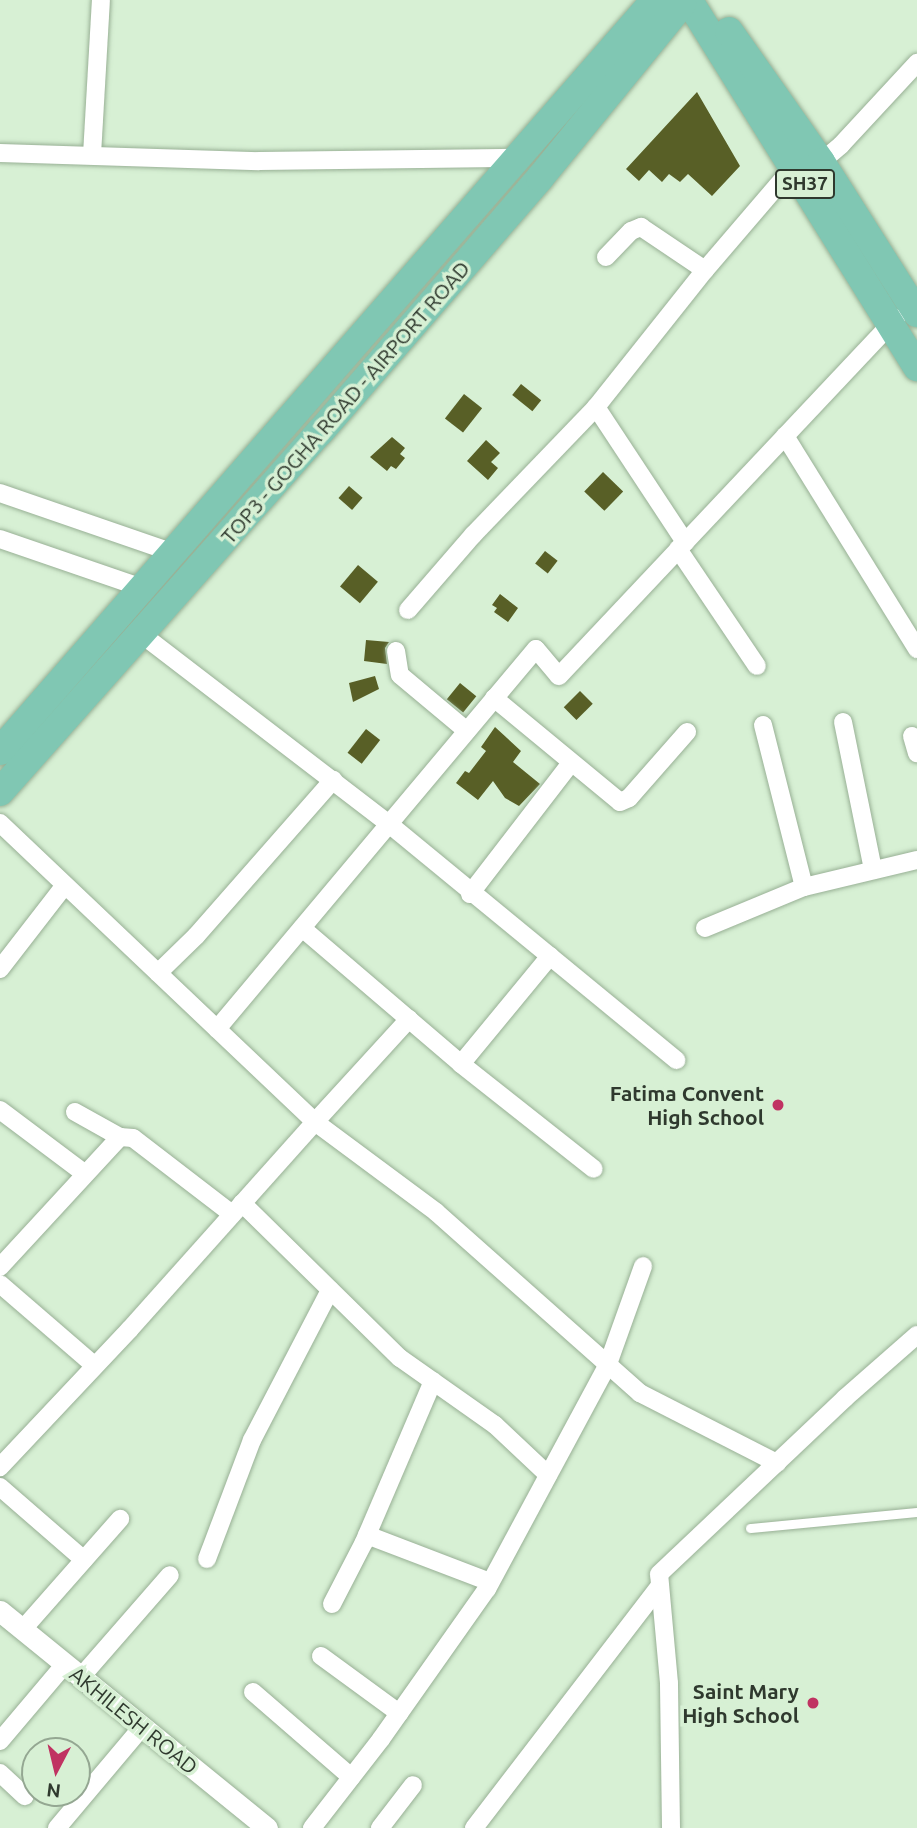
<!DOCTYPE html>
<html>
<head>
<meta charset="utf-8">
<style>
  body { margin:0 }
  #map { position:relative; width:917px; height:1828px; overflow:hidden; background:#d7f0d4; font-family:Ubuntu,sans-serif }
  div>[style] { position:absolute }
  .building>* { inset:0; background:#585f26; transform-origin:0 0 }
  .roads { filter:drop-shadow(0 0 2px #98b095) drop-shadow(0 0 2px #98b095) }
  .service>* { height:9px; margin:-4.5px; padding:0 4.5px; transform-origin:4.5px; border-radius:4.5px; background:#fff }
  .minor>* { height:18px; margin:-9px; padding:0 9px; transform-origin:9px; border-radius:9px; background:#fff }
  .tertiary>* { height:21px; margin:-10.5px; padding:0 10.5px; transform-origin:10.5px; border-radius:10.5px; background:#fff }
  .primary>* { height:28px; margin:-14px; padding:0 14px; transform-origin:14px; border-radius:14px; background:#80c7b3 }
  .dots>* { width:19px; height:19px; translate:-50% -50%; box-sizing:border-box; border:4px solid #d7f0d4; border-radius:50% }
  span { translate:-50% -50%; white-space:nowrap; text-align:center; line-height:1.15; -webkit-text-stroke:7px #d7f0d4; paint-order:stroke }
  .shield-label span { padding:2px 5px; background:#d7f0d4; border:2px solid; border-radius:5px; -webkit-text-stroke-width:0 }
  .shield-label { font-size:19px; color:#2f392e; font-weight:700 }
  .street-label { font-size:21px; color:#2f392e }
  .poi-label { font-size:21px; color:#2f392e; font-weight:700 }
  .right { translate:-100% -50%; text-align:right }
  .north { position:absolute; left:21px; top:1737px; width:70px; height:70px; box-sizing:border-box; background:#d7f0d4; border:2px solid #94a792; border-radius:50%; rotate:187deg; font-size:19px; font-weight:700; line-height:28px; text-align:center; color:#2f392e }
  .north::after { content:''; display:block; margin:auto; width:24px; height:32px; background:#c03362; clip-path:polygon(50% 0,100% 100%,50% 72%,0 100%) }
</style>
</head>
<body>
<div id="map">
  <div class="building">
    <i style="clip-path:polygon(697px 92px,740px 166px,712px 196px,688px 174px,680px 182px,669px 174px,662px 182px,649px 170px,639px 181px,626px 169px)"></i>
    <i style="left:521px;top:384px;width:26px;height:14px;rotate:39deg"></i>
    <i style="left:464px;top:394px;width:23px;height:31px;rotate:38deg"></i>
    <i style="clip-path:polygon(392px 437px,405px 448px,400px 454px,405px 458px,396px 469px,391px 466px,387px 471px,370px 457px)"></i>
    <i style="clip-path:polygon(486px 440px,500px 453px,491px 462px,498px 468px,488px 480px,467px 461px)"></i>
    <i style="left:603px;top:472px;width:28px;height:27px;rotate:44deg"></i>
    <i style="left:349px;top:486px;width:18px;height:16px;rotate:41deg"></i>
    <i style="left:545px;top:551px;width:16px;height:16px;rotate:38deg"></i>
    <i style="left:358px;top:565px;width:26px;height:28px;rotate:40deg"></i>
    <i style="clip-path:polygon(500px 594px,518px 608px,508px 622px,494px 612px,497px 608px,492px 605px)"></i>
    <i style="clip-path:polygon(366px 640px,389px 642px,385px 648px,387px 664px,364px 661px)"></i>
    <i style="clip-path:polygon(375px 676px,379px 689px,353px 702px,349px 683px)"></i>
    <i style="left:460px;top:683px;width:21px;height:21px;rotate:39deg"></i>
    <i style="left:580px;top:691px;width:18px;height:23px;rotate:45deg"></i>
    <i style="clip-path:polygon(495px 727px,521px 751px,513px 762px,540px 784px,519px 806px,505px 798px,493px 781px,478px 800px,456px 783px,465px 771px,469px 773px,486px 751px,481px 747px)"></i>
    <i style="left:366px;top:729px;width:18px;height:30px;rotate:38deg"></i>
  </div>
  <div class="roads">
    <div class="service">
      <i style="left:750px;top:1528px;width:168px;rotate:-5.5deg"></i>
    </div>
    <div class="minor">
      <i style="left:0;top:153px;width:259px;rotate:1.8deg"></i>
      <i style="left:259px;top:161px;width:262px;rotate:-0.7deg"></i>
      <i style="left:92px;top:155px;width:155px;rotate:-86.7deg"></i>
      <i style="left:815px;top:167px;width:34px;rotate:-40deg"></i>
      <i style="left:841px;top:145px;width:112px;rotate:-47.2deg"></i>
      <i style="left:606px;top:257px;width:36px;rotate:-46deg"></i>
      <i style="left:631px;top:231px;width:11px;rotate:-22deg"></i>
      <i style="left:641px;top:227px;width:77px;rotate:33.9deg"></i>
      <i style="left:596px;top:407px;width:162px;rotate:56.6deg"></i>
      <i style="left:785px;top:436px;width:251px;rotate:58.2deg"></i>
      <i style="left:0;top:493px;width:184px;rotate:19deg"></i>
      <i style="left:0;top:539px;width:150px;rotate:19deg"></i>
      <i style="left:678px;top:549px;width:141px;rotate:56deg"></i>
      <i style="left:408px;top:610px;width:99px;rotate:-49.1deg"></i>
      <i style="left:473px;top:535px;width:178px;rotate:-46.1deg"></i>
      <i style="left:596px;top:407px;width:175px;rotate:-51.5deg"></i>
      <i style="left:705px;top:270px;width:137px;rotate:-49.4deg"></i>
      <i style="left:140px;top:633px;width:314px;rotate:37.5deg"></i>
      <i style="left:389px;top:824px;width:372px;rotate:39.4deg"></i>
      <i style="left:396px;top:651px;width:24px;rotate:81deg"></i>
      <i style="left:400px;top:675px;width:87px;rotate:39.9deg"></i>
      <i style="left:494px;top:698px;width:163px;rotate:39.5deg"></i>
      <i style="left:620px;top:802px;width:10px;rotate:-24deg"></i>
      <i style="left:629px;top:798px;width:88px;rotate:-48.7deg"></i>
      <i style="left:843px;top:722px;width:151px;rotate:78.5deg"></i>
      <i style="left:763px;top:725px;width:167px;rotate:75.8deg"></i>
      <i style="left:912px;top:736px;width:18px;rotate:74deg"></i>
      <i style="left:0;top:823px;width:434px;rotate:43.5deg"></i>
      <i style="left:315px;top:1122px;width:278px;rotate:131.8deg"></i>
      <i style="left:130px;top:1329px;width:190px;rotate:133.3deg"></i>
      <i style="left:470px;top:894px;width:165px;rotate:-52.4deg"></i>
      <i style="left:302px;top:928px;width:209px;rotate:40.5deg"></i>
      <i style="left:461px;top:1064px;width:169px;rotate:38.3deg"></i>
      <i style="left:705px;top:928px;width:107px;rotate:-22.5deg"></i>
      <i style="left:804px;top:887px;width:116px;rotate:-13.4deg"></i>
      <i style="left:0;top:969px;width:106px;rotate:-52.3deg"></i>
      <i style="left:158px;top:973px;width:53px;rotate:-44.2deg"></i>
      <i style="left:196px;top:936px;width:208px;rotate:-48.7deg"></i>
      <i style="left:409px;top:1019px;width:139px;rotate:132.4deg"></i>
      <i style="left:315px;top:1122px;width:151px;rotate:36.6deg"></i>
      <i style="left:436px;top:1212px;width:273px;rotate:41.6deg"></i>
      <i style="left:640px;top:1393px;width:154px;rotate:27.1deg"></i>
      <i style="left:217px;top:1029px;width:496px;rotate:-50deg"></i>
      <i style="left:536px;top:649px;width:35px;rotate:50deg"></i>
      <i style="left:559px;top:676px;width:492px;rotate:-46.7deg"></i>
      <i style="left:461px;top:1064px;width:140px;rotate:-50.5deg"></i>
      <i style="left:0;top:1110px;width:105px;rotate:36.9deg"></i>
      <i style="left:75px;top:1112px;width:51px;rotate:29.1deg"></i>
      <i style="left:242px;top:1203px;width:221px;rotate:44.5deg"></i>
      <i style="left:400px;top:1358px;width:116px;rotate:35.2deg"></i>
      <i style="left:495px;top:1425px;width:73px;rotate:43.3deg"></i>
      <i style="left:0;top:1267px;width:177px;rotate:-47.3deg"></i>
      <i style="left:120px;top:1137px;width:13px;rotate:4deg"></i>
      <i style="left:133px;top:1138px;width:125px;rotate:37.5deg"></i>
      <i style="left:0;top:1284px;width:125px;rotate:40.8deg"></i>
      <i style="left:0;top:1487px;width:111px;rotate:41deg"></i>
      <i style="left:367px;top:1535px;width:132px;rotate:20.9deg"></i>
      <i style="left:207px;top:1559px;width:127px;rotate:-69.3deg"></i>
      <i style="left:252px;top:1440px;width:169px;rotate:-62.5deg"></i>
      <i style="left:332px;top:1604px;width:70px;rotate:-62.7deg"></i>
      <i style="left:364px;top:1542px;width:175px;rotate:-66.8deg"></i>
      <i style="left:23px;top:1629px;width:147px;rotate:-48.6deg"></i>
      <i style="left:321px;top:1656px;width:97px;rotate:36.2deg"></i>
      <i style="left:81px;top:1677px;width:135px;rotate:-48.9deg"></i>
      <i style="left:253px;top:1692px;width:130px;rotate:40.9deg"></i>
      <i style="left:0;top:1741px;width:101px;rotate:-49.8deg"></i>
      <i style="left:0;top:1773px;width:34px;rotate:43deg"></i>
      <i style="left:57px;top:1828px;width:132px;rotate:-49.9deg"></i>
      <i style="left:312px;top:1828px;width:113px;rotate:-52.2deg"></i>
      <i style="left:381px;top:1739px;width:184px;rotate:-54.8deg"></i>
      <i style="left:487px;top:1589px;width:255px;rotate:-61.7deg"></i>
      <i style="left:608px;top:1364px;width:104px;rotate:-70.3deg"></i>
      <i style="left:380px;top:1828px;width:54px;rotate:-52.5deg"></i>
      <i style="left:474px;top:1828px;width:305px;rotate:-52.5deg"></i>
      <i style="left:671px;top:1828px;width:145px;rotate:-90.8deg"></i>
      <i style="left:669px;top:1683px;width:109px;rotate:-95.2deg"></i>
      <i style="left:659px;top:1574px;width:256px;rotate:-43.4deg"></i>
      <i style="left:845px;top:1398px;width:96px;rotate:-41.2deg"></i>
    </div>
    <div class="tertiary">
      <i style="left:0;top:1611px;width:344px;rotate:39.1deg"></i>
    </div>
    <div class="primary">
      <i style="left:691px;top:4px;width:428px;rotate:58.1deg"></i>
      <i style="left:729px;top:31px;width:160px;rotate:54.9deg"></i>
      <i style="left:821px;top:162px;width:179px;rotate:57.6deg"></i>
      <i style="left:0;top:751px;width:997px;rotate:-48.91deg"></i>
      <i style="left:0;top:792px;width:482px;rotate:-48.4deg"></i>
      <i style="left:320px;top:432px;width:336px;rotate:-49.1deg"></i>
      <i style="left:540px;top:178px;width:225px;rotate:-50.8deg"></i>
    </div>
  </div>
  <div class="dots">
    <i style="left:778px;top:1105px;background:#c03362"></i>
    <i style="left:813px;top:1703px;background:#c03362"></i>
  </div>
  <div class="shield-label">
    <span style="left:805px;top:184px">SH37</span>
  </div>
  <div class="street-label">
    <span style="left:345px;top:402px;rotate:-49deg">TOP3 - GOGHA ROAD - AIRPORT ROAD</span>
    <span style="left:134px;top:1720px;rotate:39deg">AKHILESH ROAD</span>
  </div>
  <div class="poi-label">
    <span class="right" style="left:764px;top:1105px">Fatima Convent<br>High School</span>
    <span class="right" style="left:799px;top:1703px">Saint Mary<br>High School</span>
  </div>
  <div class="north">N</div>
</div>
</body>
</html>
